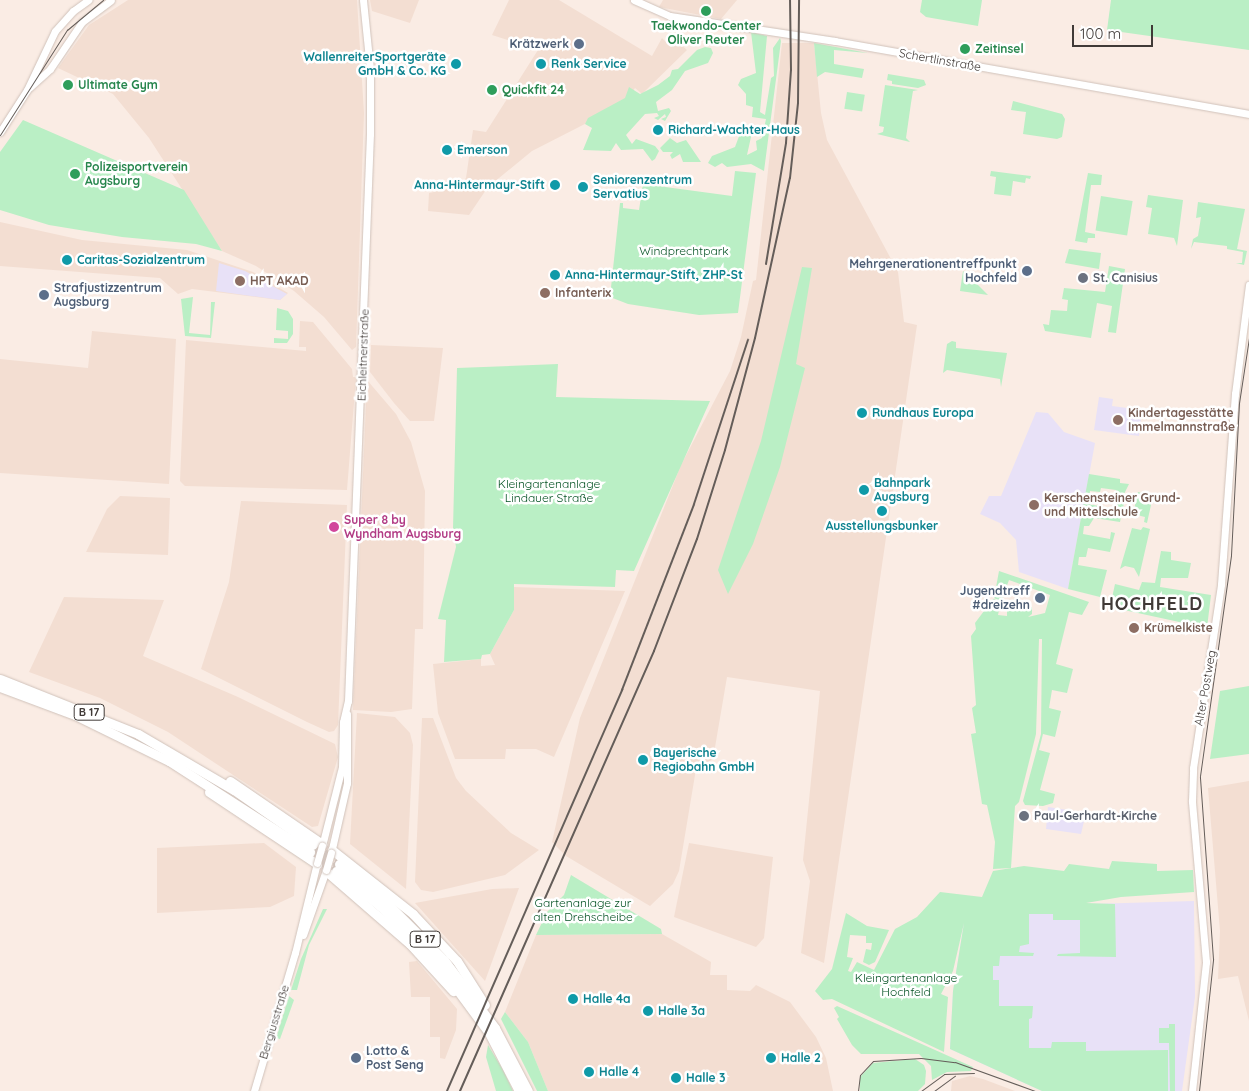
<!DOCTYPE html>
<html>
<head>
<meta charset="utf-8">
<style>
  body { margin:0 }
  #map { position:relative; width:1249px; height:1091px; overflow:hidden; background:#faece4; font-family:Quicksand,sans-serif }
  div>[style] { position:absolute }
  .built>* { inset:0; background:#f3ded2 }
  .education>* { inset:0; background:#e8e1f7 }
  .green>* { inset:0; background:#baefc5; transform-origin:0 0 }
  .highway-tunnel>* { height:9px; margin-top:-4.5px; transform-origin:0; background:repeating-linear-gradient(90deg,#d5c8c1 0 9px,transparent 0 13.5px) }
  .roads { filter:drop-shadow(0 0 1px #d0c2ba) drop-shadow(0 0 1px #d0c2ba) }
  .secondary>* { height:7px; margin:-3.5px; padding:0 3.5px; transform-origin:3.5px; border-radius:3.5px; background:#fff }
  .highway>* { height:9px; margin:-4.5px; padding:0 4.5px; transform-origin:4.5px; border-radius:4.5px; background:#fff }
  .tram>* { height:1px; margin:-0.5px; padding:0 0.5px; transform-origin:0.5px; border-radius:0.5px; background:#645d59 }
  .rail>* { height:2px; margin:-1px; padding:0 1px; transform-origin:1px; border-radius:1px; background:#645d59 }
  .bridges { filter:drop-shadow(0 0 1px #d0c2ba) drop-shadow(0 0 1px #d0c2ba) }
  .secondary-bridge>* { height:7px; margin:-3.5px; padding:0 3.5px; transform-origin:3.5px; border-radius:3.5px; background:#fff }
  .dots>* { width:14px; height:14px; translate:-50% -50%; box-sizing:border-box; border:2px solid #fff; border-radius:50% }
  span { translate:-50% -50%; white-space:nowrap; text-align:center; line-height:1.15; -webkit-text-stroke:5px #fff; paint-order:stroke }
  .shield-label span { padding:1px 4px; background:#fff; border:1px solid; border-radius:4px; -webkit-text-stroke-width:0 }
  .shield-label { font-size:11px; color:#403a37; font-weight:700 }
  .leisure-label { font-size:12px; color:#27864d; font-weight:700 }
  .left { translate:0 -50%; text-align:left }
  .service-label { font-size:12px; color:#4e5e75; font-weight:700 }
  .right { translate:-100% -50%; text-align:right }
  .culture-label { font-size:12px; color:#0d838f; font-weight:700 }
  .street-label { font-size:12px; color:#403a37 }
  .park-label { font-size:12px; color:#065325 }
  .worship-label { font-size:12px; color:#5b616d; font-weight:700 }
  .education-label { font-size:12px; color:#785e54; font-weight:700 }
  .hotel-label { font-size:12px; color:#b23c85; font-weight:700 }
  .district-label { font-size:18px; color:#403a37; font-weight:700; letter-spacing:1px }
  .scale { position:absolute; left:1072px; top:25px; width:81px; height:22px; box-sizing:border-box; border:2px solid #403a37; border-top:0; padding-left:6px; font-size:15px; line-height:18px; white-space:nowrap; color:#403a37; -webkit-text-stroke:4px #fff; paint-order:stroke }
</style>
</head>
<body>
<div id="map">
  <div class="built">
    <i style="clip-path:polygon(128px 0,357px 0,364px 113px,356px 347px,352px 350px,324px 317px,294px 291px,256px 266px,222px 251px,149px 138px,113px 94px,58px 68px,89px 25px)"></i>
    <i style="clip-path:polygon(370px 0,419px 0,410px 23px,372px 11px)"></i>
    <i style="clip-path:polygon(509px 0,559px 0,652px 56px,662px 38px,671px 47px,677px 41px,687px 50px,642px 94px,635px 88px,624px 104px,532px 151px,488px 187px,469px 215px,428px 211px,429px 193px,458px 187px,466px 178px,473px 130px,486px 132px,538px 50px,492px 35px)"></i>
    <i style="clip-path:polygon(663px 0,737px 0,721px 19px,659px 7px)"></i>
    <i style="clip-path:polygon(782px 43px,814px 43px,821px 113px,827px 140px,898px 272px,904px 322px,917px 325px,824px 963px,801px 953px,810px 881px,803px 860px,820px 691px,727px 677px,713px 759px,696px 769px,679px 871px,673px 884px,650px 906px,566px 856px,552px 842px,580px 718px,681px 465px,730px 371px,741px 337px,753px 281px,756px 280px)"></i>
    <i style="clip-path:polygon(0 222px,82px 240px,187px 250px,253px 272px,288px 293px,280px 300px,192px 289px,178px 294px,160px 278px,0 266px)"></i>
    <i style="clip-path:polygon(300px 321px,313px 322px,352px 369px,353px 377px,356px 377px,347px 490px,185px 486px,180px 481px,186px 340px,306px 351px,306px 347px,299px 347px)"></i>
    <i style="clip-path:polygon(92px 331px,176px 339px,169px 484px,0 473px,0 359px,88px 368px)"></i>
    <i style="clip-path:polygon(371px 345px,443px 348px,434px 421px,410px 421px,394px 403px,370px 372px)"></i>
    <i style="clip-path:polygon(367px 380px,396px 414px,411px 442px,425px 491px,423px 629px,415px 629px,412px 709px,391px 712px,353px 710px)"></i>
    <i style="clip-path:polygon(120px 496px,170px 498px,168px 555px,86px 552px,107px 509px)"></i>
    <i style="clip-path:polygon(241px 501px,347px 505px,338px 725px,334px 731px,329px 732px,307px 722px,201px 669px,229px 582px)"></i>
    <i style="clip-path:polygon(514px 587px,625px 591px,554px 757px,536px 749px,506px 749px,505px 759px,455px 759px,438px 713px,433px 664px,481px 659px,481px 666px,495px 665px,490px 654px,514px 610px)"></i>
    <i style="clip-path:polygon(64px 597px,164px 600px,143px 656px,238px 697px,335px 744px,338px 757px,318px 826px,312px 827px,168px 732px,100px 698px,29px 672px)"></i>
    <i style="clip-path:polygon(357px 713px,395px 717px,410px 733px,413px 745px,406px 889px,350px 844px)"></i>
    <i style="clip-path:polygon(422px 718px,433px 718px,456px 778px,466px 791px,511px 833px,539px 850px,505px 875px,433px 892px,421px 890px,415px 882px)"></i>
    <i style="clip-path:polygon(1249px 781px,1249px 1021px,1238px 976px,1218px 979px,1220px 931px,1208px 788px)"></i>
    <i style="clip-path:polygon(264px 843px,296px 867px,294px 896px,270px 907px,157px 913px,157px 848px)"></i>
    <i style="clip-path:polygon(689px 843px,773px 857px,764px 938px,756px 947px,674px 917px)"></i>
    <i style="clip-path:polygon(519px 888px,485px 981px,415px 903px,492px 889px)"></i>
    <i style="clip-path:polygon(662px 934px,711px 962px,710px 975px,727px 975px,727px 990px,750px 991px,756px 985px,790px 1002px,816px 1037px,826px 1058px,833px 1091px,548px 1091px,528px 1042px,505px 1012px,536px 935px)"></i>
    <i style="clip-path:polygon(417px 961px,457px 1009px,456px 1030px,445px 1059px,440px 1058px,440px 1037px,430px 1037px,430px 997px,411px 997px,409px 962px)"></i>
    <i style="clip-path:polygon(970px 1076px,983px 1079px,1015px 1091px,951px 1091px,952px 1081px)"></i>
  </div>
  <div class="education">
    <i style="clip-path:polygon(219px 263px,245px 271px,287px 294px,280px 300px,216px 291px)"></i>
    <i style="clip-path:polygon(1099px 397px,1113px 399px,1112px 406px,1142px 410px,1139px 436px,1094px 430px)"></i>
    <i style="clip-path:polygon(1036px 412px,1048px 413px,1064px 432px,1095px 443px,1068px 589px,1019px 572px,1016px 540px,1000px 523px,980px 514px,989px 496px,1001px 496px)"></i>
    <i style="clip-path:polygon(1048px 807px,1068px 810px,1075px 815px,1085px 817px,1081px 834px,1046px 829px)"></i>
    <i style="clip-path:polygon(1194px 901px,1195px 997px,1182px 1091px,1042px 1091px,950px 1049px,953px 991px,964px 923px,1021px 906px)"></i>
  </div>
  <div class="green">
    <i style="clip-path:polygon(922px 0,982px 0,978px 26px,926px 17px,920px 12px)"></i>
    <i style="clip-path:polygon(1111px 0,1249px 0,1249px 50px,1107px 30px)"></i>
    <i style="clip-path:polygon(751px 32px,767px 36px,760px 112px,765px 115px,771px 78px,774px 76px,773px 48px,780px 38px,781px 41px,764px 171px,751px 164px,727px 167px,722px 163px,715px 167px,708px 163px,712px 156px,735px 147px,744px 123px,753px 128px,747px 155px,757px 150px,756px 141px,762px 138px,766px 119px,752px 117px,753px 107px,746px 105px,746px 94px,738px 85px,741px 79px,756px 73px)"></i>
    <i style="clip-path:polygon(814px 43px,868px 53px,834px 50px,834px 64px,864px 69px,862px 78px,825px 72px,817px 77px)"></i>
    <i style="clip-path:polygon(705px 47px,711px 48px,713px 53px,708px 63px,685px 71px,672px 90px,656px 102px,658px 111px,669px 108px,671px 111px,665px 121px,661px 119px,666px 117px,665px 114px,658px 120px,654px 118px,659px 116px,657px 113px,645px 114px,626px 135px,632px 144px,636px 139px,655px 146px,659px 151px,655px 159px,652px 161px,643px 149px,621px 150px,616px 143px,611px 151px,583px 150px,592px 128px,585px 124px,588px 118px,625px 98px,629px 87px,640px 94px,658px 85px,670px 76px,672px 70px,678px 69px,697px 50px)"></i>
    <i style="clip-path:polygon(888px 74px,924px 80px,926px 85px,918px 88px,892px 84px,892px 81px,887px 80px)"></i>
    <i style="clip-path:polygon(885px 85px,918px 90px,913px 91px,911px 103px,906px 138px,910px 142px,877px 134px,883px 132px,884px 127px,879px 126px)"></i>
    <i style="left:847px;top:92px;width:18px;height:17px;rotate:9deg"></i>
    <i style="clip-path:polygon(1013px 101px,1062px 114px,1065px 119px,1062px 137px,1057px 139px,1023px 134px,1026px 112px,1011px 110px)"></i>
    <i style="clip-path:polygon(23px 120px,184px 190px,222px 251px,196px 244px,122px 237px,49px 225px,0 210px,0 152px)"></i>
    <i style="clip-path:polygon(670px 138px,677px 143px,686px 140px,701px 162px,683px 162px,680px 154px,672px 159px,670px 155px,673px 152px,663px 152px,660px 148px)"></i>
    <i style="clip-path:polygon(735px 171px,756px 173px,738px 313px,699px 315px,628px 304px,610px 297px,620px 203px,623px 203px,623px 208px,639px 210px,643px 184px,732px 196px)"></i>
    <i style="clip-path:polygon(991px 171px,1031px 176px,1030px 179px,1026px 178px,1025px 183px,1013px 181px,1011px 196px,994px 194px,996px 177px,990px 176px)"></i>
    <i style="clip-path:polygon(1088px 173px,1102px 175px,1101px 185px,1091px 185px,1085px 232px,1095px 234px,1095px 238px,1088px 238px,1087px 243px,1075px 241px)"></i>
    <i style="clip-path:polygon(1148px 195px,1183px 200px,1177px 246px,1174px 238px,1148px 234px,1152px 208px,1146px 207px)"></i>
    <i style="left:1101px;top:196px;width:32px;height:35px;rotate:9deg"></i>
    <i style="clip-path:polygon(1198px 202px,1245px 209px,1237px 249px,1247px 251px,1244px 265px,1236px 263px,1242px 263px,1243px 252px,1227px 249px,1227px 246px,1194px 242px,1191px 249px,1193px 239px,1198px 236px,1201px 217px,1196px 218px)"></i>
    <i style="clip-path:polygon(1069px 249px,1101px 253px,1099px 269px,1065px 263px)"></i>
    <i style="clip-path:polygon(1109px 266px,1125px 269px,1116px 333px,1108px 332px,1112px 306px,1097px 303px,1091px 338px,1045px 331px,1043px 324px,1049px 325px,1051px 310px,1067px 311px,1068px 300px,1062px 299px,1064px 288px,1105px 292px)"></i>
    <i style="clip-path:polygon(802px 267px,812px 268px,796px 364px,805px 368px,780px 467px,753px 544px,728px 594px,718px 570px,761px 441px)"></i>
    <i style="clip-path:polygon(963px 271px,978px 285px,988px 295px,960px 291px)"></i>
    <i style="clip-path:polygon(193px 297px,189px 333px,210px 335px,211px 302px,215px 302px,211px 338px,185px 336px,181px 299px)"></i>
    <i style="clip-path:polygon(277px 308px,288px 311px,293px 319px,293px 334px,287px 343px,274px 343px,274px 338px,288px 339px,288px 331px,276px 330px)"></i>
    <i style="clip-path:polygon(952px 341px,956px 342px,956px 348px,1007px 353px,1001px 387px,1000px 379px,947px 370px,943px 373px,947px 344px)"></i>
    <i style="clip-path:polygon(558px 364px,556px 397px,710px 401px,634px 571px,616px 570px,615px 587px,514px 584px,514px 610px,490px 654px,482px 655px,481px 659px,444px 662px,446px 620px,438px 619px,456px 547px,453px 528px,457px 368px)"></i>
    <i style="clip-path:polygon(1089px 474px,1120px 479px,1120px 483px,1129px 484px,1123px 496px,1115px 495px,1116px 490px,1101px 488px,1100px 492px,1090px 491px,1088px 504px,1115px 509px,1117px 501px,1124px 503px,1120px 522px,1094px 518px,1089px 526px,1084px 526px,1083px 534px,1110px 539px,1111px 532px,1115px 533px,1110px 552px,1088px 548px,1086px 557px,1079px 557px,1078px 565px,1107px 570px,1100px 597px,1068px 589px)"></i>
    <i style="clip-path:polygon(1138px 492px,1153px 496px,1147px 523px,1144px 522px,1145px 517px,1133px 514px)"></i>
    <i style="clip-path:polygon(1143px 527px,1150px 529px,1139px 577px,1134px 568px,1125px 566px,1120px 569px,1132px 528px,1141px 530px)"></i>
    <i style="clip-path:polygon(1161px 551px,1171px 552px,1171px 560px,1191px 563px,1188px 578px,1161px 578px,1160px 587px,1211px 595px,1207px 628px,1110px 607px,1115px 584px,1139px 590px,1142px 582px,1155px 583px)"></i>
    <i style="clip-path:polygon(999px 571px,1089px 602px,1082px 615px,1069px 612px,1056px 664px,1073px 669px,1067px 693px,1052px 690px,1049px 708px,1061px 711px,1055px 737px,1043px 734px,1039px 750px,1050px 753px,1040px 790px,1055px 794px,1053px 803px,1043px 806px,1025px 805px,1023px 801px,1041px 734px,1042px 639px,1039px 639px,1036px 734px,1019px 802px,1015px 806px,1011px 868px,993px 869px,995px 842px,987px 805px,982px 804px,971px 734px,976px 733px,972px 708px,976px 705px,971px 636px,976px 629px,975px 623px,993px 599px,1001px 601px,998px 615px,1007px 616px,1007px 605px,1032px 607px,1032px 614px,1028px 617px,1045px 613px,1050px 595px,1009px 580px,1001px 601px,994px 598px)"></i>
    <i style="clip-path:polygon(1249px 686px,1249px 754px,1210px 759px,1220px 691px)"></i>
    <i style="clip-path:polygon(1112px 861px,1157px 864px,1157px 871px,1193px 870px,1194px 892px,1121px 897px,1086px 903px,1115px 904px,1116px 957px,1057px 956px,1058px 954px,1080px 953px,1080px 920px,1053px 920px,1053px 914px,1029px 914px,1029px 944px,1020px 946px,1019px 952px,1034px 953px,1033px 956px,1000px 956px,999px 966px,993px 966px,993px 980px,999px 980px,999px 1006px,1033px 1006px,1032px 1018px,1029px 1019px,1029px 1048px,1051px 1048px,1052px 1042px,1086px 1042px,1086px 1051px,1168px 1050px,1168px 1091px,1042px 1091px,950px 1049px,953px 991px,964px 923px,953px 971px,941px 994px,948px 997px,944px 1052px,832px 999px,823px 1000px,815px 991px,832px 969px,846px 913px,867px 926px,889px 930px,875px 962px,869px 965px,863px 962px,866px 949px,871px 950px,872px 943px,866px 943px,866px 936px,850px 935px,847px 957px,853px 958px,848px 971px,851px 972px,857px 962px,874px 970px,895px 929px,917px 917px,940px 892px,982px 897px,993px 871px,1024px 866px,1064px 871px,1069px 864px,1109px 869px)"></i>
    <i style="clip-path:polygon(571px 875px,661px 929px,662px 934px,536px 935px,547px 912px,564px 895px)"></i>
    <i style="clip-path:polygon(323px 909px,327px 909px,309px 945px,297px 990px,291px 990px,301px 959px)"></i>
    <i style="clip-path:polygon(289px 996px,294px 1000px,280px 1039px,276px 1038px)"></i>
    <i style="clip-path:polygon(837px 1006px,973px 1067px,971px 1071px,947px 1072px,932px 1080px,931px 1066px,919px 1054px,861px 1054px,852px 1045px,837px 1019px,839px 1017px,834px 1008px)"></i>
    <i style="clip-path:polygon(505px 1012px,528px 1042px,548px 1091px,537px 1091px,501px 1019px)"></i>
    <i style="clip-path:polygon(1169px 1024px,1175px 1024px,1175px 1091px,1170px 1091px,1169px 1043px,1159px 1043px,1159px 1028px,1169px 1028px)"></i>
    <i style="clip-path:polygon(488px 1045px,503px 1070px,513px 1091px,496px 1091px,486px 1057px)"></i>
    <i style="clip-path:polygon(915px 1059px,924px 1065px,926px 1071px,925px 1084px,918px 1091px,860px 1091px,860px 1077px,873px 1063px)"></i>
  </div>
  <div class="highway-tunnel">
    <i style="left:313px;top:845px;width:32px;rotate:36deg"></i>
    <i style="left:310px;top:852px;width:32px;rotate:36deg"></i>
  </div>
  <div class="roads">
    <div class="secondary">
      <i style="left:634px;top:0;width:39px;rotate:24deg"></i>
      <i style="left:670px;top:16px;width:167px;rotate:8.6deg"></i>
      <i style="left:835px;top:41px;width:420px;rotate:10deg"></i>
      <i style="left:29px;top:88px;width:28px;rotate:-42deg"></i>
      <i style="left:50px;top:69px;width:57px;rotate:-55.8deg"></i>
      <i style="left:82px;top:22px;width:36px;rotate:-37deg"></i>
      <i style="left:0;top:132px;width:50px;rotate:-57.3deg"></i>
      <i style="left:27px;top:90px;width:65px;rotate:-64.6deg"></i>
      <i style="left:55px;top:31px;width:27px;rotate:-48deg"></i>
      <i style="left:73px;top:11px;width:19px;rotate:-36deg"></i>
      <i style="left:322px;top:846px;width:81px;rotate:-75.8deg"></i>
      <i style="left:342px;top:767px;width:45px;rotate:-88.7deg"></i>
      <i style="left:343px;top:722px;width:22px;rotate:-77deg"></i>
      <i style="left:348px;top:701px;width:567px;rotate:-87.78deg"></i>
      <i style="left:370px;top:134px;width:65px;rotate:-90deg"></i>
      <i style="left:370px;top:69px;width:69px;rotate:-95.8deg"></i>
      <i style="left:331px;top:853px;width:72px;rotate:-77.1deg"></i>
      <i style="left:347px;top:783px;width:69px;rotate:-90deg"></i>
      <i style="left:303px;top:935px;width:69px;rotate:-70.5deg"></i>
      <i style="left:254px;top:1091px;width:144px;rotate:-73.5deg"></i>
      <i style="left:295px;top:953px;width:93px;rotate:-76.3deg"></i>
      <i style="left:1192px;top:1091px;width:130px;rotate:-83.8deg"></i>
      <i style="left:1206px;top:962px;width:162px;rotate:-95deg"></i>
      <i style="left:1192px;top:801px;width:33px;rotate:-88deg"></i>
      <i style="left:1193px;top:768px;width:186px;rotate:-81.3deg"></i>
      <i style="left:1221px;top:584px;width:191px;rotate:-85.8deg"></i>
      <i style="left:1235px;top:394px;width:110px;rotate:-82.7deg"></i>
    </div>
    <div class="highway">
      <i style="left:0;top:679px;width:149px;rotate:21.7deg"></i>
      <i style="left:138px;top:734px;width:111px;rotate:30.3deg"></i>
      <i style="left:234px;top:790px;width:96px;rotate:34.8deg"></i>
      <i style="left:0;top:687px;width:80px;rotate:20.5deg"></i>
      <i style="left:75px;top:715px;width:105px;rotate:26.1deg"></i>
      <i style="left:169px;top:761px;width:168px;rotate:32.8deg"></i>
      <i style="left:230px;top:781px;width:112px;rotate:34.4deg"></i>
      <i style="left:209px;top:792px;width:130px;rotate:33.7deg"></i>
      <i style="left:332px;top:850px;width:103px;rotate:38.3deg"></i>
      <i style="left:413px;top:914px;width:64px;rotate:46.9deg"></i>
      <i style="left:457px;top:961px;width:52px;rotate:57.5deg"></i>
      <i style="left:339px;top:864px;width:58px;rotate:38.7deg"></i>
      <i style="left:384px;top:900px;width:85px;rotate:45deg"></i>
      <i style="left:444px;top:960px;width:85px;rotate:53.1deg"></i>
      <i style="left:495px;top:1028px;width:71px;rotate:62.4deg"></i>
      <i style="left:326px;top:871px;width:111px;rotate:41deg"></i>
      <i style="left:410px;top:944px;width:64px;rotate:47.5deg"></i>
      <i style="left:336px;top:871px;width:56px;rotate:38.5deg"></i>
      <i style="left:380px;top:906px;width:83px;rotate:45deg"></i>
      <i style="left:439px;top:965px;width:84px;rotate:53.7deg"></i>
      <i style="left:489px;top:1033px;width:65px;rotate:62.7deg"></i>
    </div>
  </div>
  <div class="tram">
    <i style="left:0;top:135px;width:125px;rotate:-57.5deg"></i>
    <i style="left:67px;top:30px;width:47px;rotate:-39.8deg"></i>
    <i style="left:858px;top:1091px;width:16px;rotate:-83deg"></i>
    <i style="left:860px;top:1075px;width:19px;rotate:-47deg"></i>
    <i style="left:873px;top:1061px;width:48px;rotate:-3.6deg"></i>
    <i style="left:921px;top:1058px;width:34px;rotate:7deg"></i>
    <i style="left:955px;top:1062px;width:85px;rotate:19.9deg"></i>
    <i style="left:921px;top:1091px;width:29px;rotate:-36deg"></i>
    <i style="left:944px;top:1074px;width:30px;rotate:-2deg"></i>
    <i style="left:934px;top:1091px;width:26px;rotate:-36deg"></i>
    <i style="left:1199px;top:1091px;width:133px;rotate:-83.9deg"></i>
    <i style="left:1213px;top:959px;width:183px;rotate:-94.1deg"></i>
    <i style="left:1200px;top:776px;width:223px;rotate:-82deg"></i>
    <i style="left:1231px;top:555px;width:152px;rotate:-87deg"></i>
    <i style="left:1239px;top:403px;width:66px;rotate:-81.3deg"></i>
  </div>
  <div class="rail">
    <i style="left:766px;top:264px;width:123px;rotate:-80.6deg"></i>
    <i style="left:786px;top:143px;width:73px;rotate:-86.1deg"></i>
    <i style="left:791px;top:70px;width:70px;rotate:-90.8deg"></i>
    <i style="left:447px;top:1091px;width:438px;rotate:-66.4deg"></i>
    <i style="left:622px;top:690px;width:199px;rotate:-68.8deg"></i>
    <i style="left:694px;top:504px;width:173px;rotate:-71.8deg"></i>
    <i style="left:460px;top:1091px;width:481px;rotate:-66.2deg"></i>
    <i style="left:654px;top:651px;width:120px;rotate:-69deg"></i>
    <i style="left:697px;top:539px;width:93px;rotate:-72.5deg"></i>
    <i style="left:725px;top:450px;width:116px;rotate:-75deg"></i>
    <i style="left:755px;top:338px;width:164px;rotate:-77.7deg"></i>
    <i style="left:790px;top:178px;width:75px;rotate:-83.9deg"></i>
    <i style="left:798px;top:103px;width:103px;rotate:-89.4deg"></i>
  </div>
  <div class="bridges">
    <div class="secondary-bridge">
      <i style="left:317px;top:863px;width:18px;rotate:-74deg"></i>
      <i style="left:326px;top:870px;width:18px;rotate:-74deg"></i>
    </div>
  </div>
  <div class="dots">
    <i style="left:706px;top:11px;background:#2e9e5b"></i>
    <i style="left:579px;top:44px;background:#5c6f8a"></i>
    <i style="left:965px;top:49px;background:#2e9e5b"></i>
    <i style="left:456px;top:64px;background:#0f9aa8"></i>
    <i style="left:541px;top:64px;background:#0f9aa8"></i>
    <i style="left:68px;top:85px;background:#2e9e5b"></i>
    <i style="left:492px;top:90px;background:#2e9e5b"></i>
    <i style="left:658px;top:130px;background:#0f9aa8"></i>
    <i style="left:447px;top:150px;background:#0f9aa8"></i>
    <i style="left:75px;top:174px;background:#2e9e5b"></i>
    <i style="left:555px;top:185px;background:#0f9aa8"></i>
    <i style="left:583px;top:187px;background:#0f9aa8"></i>
    <i style="left:67px;top:260px;background:#0f9aa8"></i>
    <i style="left:1027px;top:271px;background:#5c6f8a"></i>
    <i style="left:555px;top:275px;background:#0f9aa8"></i>
    <i style="left:1083px;top:278px;background:#6b7280"></i>
    <i style="left:240px;top:281px;background:#8d6e63"></i>
    <i style="left:545px;top:293px;background:#8d6e63"></i>
    <i style="left:44px;top:295px;background:#5c6f8a"></i>
    <i style="left:862px;top:413px;background:#0f9aa8"></i>
    <i style="left:1118px;top:420px;background:#8d6e63"></i>
    <i style="left:864px;top:490px;background:#0f9aa8"></i>
    <i style="left:1034px;top:505px;background:#8d6e63"></i>
    <i style="left:882px;top:511px;background:#0f9aa8"></i>
    <i style="left:334px;top:527px;background:#d1479c"></i>
    <i style="left:1040px;top:598px;background:#5c6f8a"></i>
    <i style="left:1134px;top:628px;background:#8d6e63"></i>
    <i style="left:643px;top:760px;background:#0f9aa8"></i>
    <i style="left:1024px;top:816px;background:#6b7280"></i>
    <i style="left:573px;top:999px;background:#0f9aa8"></i>
    <i style="left:648px;top:1011px;background:#0f9aa8"></i>
    <i style="left:356px;top:1058px;background:#5c6f8a"></i>
    <i style="left:771px;top:1058px;background:#0f9aa8"></i>
    <i style="left:589px;top:1072px;background:#0f9aa8"></i>
    <i style="left:676px;top:1078px;background:#0f9aa8"></i>
  </div>
  <div class="shield-label">
    <span style="left:89px;top:712px">B 17</span>
    <span style="left:425px;top:939px">B 17</span>
  </div>
  <div class="leisure-label">
    <span style="left:706px;top:33px">Taekwondo-Center<br>Oliver Reuter</span>
    <span class="left" style="left:975px;top:49px">Zeitinsel</span>
    <span class="left" style="left:78px;top:85px">Ultimate Gym</span>
    <span class="left" style="left:502px;top:90px">Quickfit 24</span>
    <span class="left" style="left:85px;top:174px">Polizeisportverein<br>Augsburg</span>
  </div>
  <div class="service-label">
    <span class="right" style="left:569px;top:44px">Krätzwerk</span>
    <span class="right" style="left:1017px;top:271px">Mehrgenerationentreffpunkt<br>Hochfeld</span>
    <span class="left" style="left:54px;top:295px">Strafjustizzentrum<br>Augsburg</span>
    <span class="right" style="left:1030px;top:598px">Jugendtreff<br>#dreizehn</span>
    <span class="left" style="left:366px;top:1058px">Lotto &amp;<br>Post Seng</span>
  </div>
  <div class="culture-label">
    <span class="right" style="left:446px;top:64px">WallenreiterSportgeräte<br>GmbH &amp; Co. KG</span>
    <span class="left" style="left:551px;top:64px">Renk Service</span>
    <span class="left" style="left:668px;top:130px">Richard-Wachter-Haus</span>
    <span class="left" style="left:457px;top:150px">Emerson</span>
    <span class="left" style="left:593px;top:187px">Seniorenzentrum<br>Servatius</span>
    <span class="right" style="left:545px;top:185px">Anna-Hintermayr-Stift</span>
    <span class="left" style="left:77px;top:260px">Caritas-Sozialzentrum</span>
    <span class="left" style="left:565px;top:275px">Anna-Hintermayr-Stift, ZHP-St</span>
    <span class="left" style="left:872px;top:413px">Rundhaus Europa</span>
    <span class="left" style="left:874px;top:490px">Bahnpark<br>Augsburg</span>
    <span style="left:882px;top:526px">Ausstellungsbunker</span>
    <span class="left" style="left:653px;top:760px">Bayerische<br>Regiobahn GmbH</span>
    <span class="left" style="left:583px;top:999px">Halle 4a</span>
    <span class="left" style="left:658px;top:1011px">Halle 3a</span>
    <span class="left" style="left:781px;top:1058px">Halle 2</span>
    <span class="left" style="left:599px;top:1072px">Halle 4</span>
    <span class="left" style="left:686px;top:1078px">Halle 3</span>
  </div>
  <div class="street-label">
    <span style="left:940px;top:60px;rotate:10deg">Schertlinstraße</span>
    <span style="left:363px;top:355px;rotate:-88deg">Eichleitnerstraße</span>
    <span style="left:1205px;top:688px;rotate:-80deg">Alter Postweg</span>
    <span style="left:274px;top:1022px;rotate:-73deg">Bergiusstraße</span>
  </div>
  <div class="park-label">
    <span style="left:684px;top:251px">Windprechtpark</span>
    <span style="left:549px;top:491px">Kleingartenanlage<br>Lindauer Straße</span>
    <span style="left:583px;top:910px">Gartenanlage zur<br>alten Drehscheibe</span>
    <span style="left:906px;top:985px">Kleingartenanlage<br>Hochfeld</span>
  </div>
  <div class="worship-label">
    <span class="left" style="left:1093px;top:278px">St. Canisius</span>
    <span class="left" style="left:1034px;top:816px">Paul-Gerhardt-Kirche</span>
  </div>
  <div class="education-label">
    <span class="left" style="left:250px;top:281px">HPT AKAD</span>
    <span class="left" style="left:555px;top:293px">Infanterix</span>
    <span class="left" style="left:1128px;top:420px">Kindertagesstätte<br>Immelmannstraße</span>
    <span class="left" style="left:1044px;top:505px">Kerschensteiner Grund-<br>und Mittelschule</span>
    <span class="left" style="left:1144px;top:628px">Krümelkiste</span>
  </div>
  <div class="hotel-label">
    <span class="left" style="left:344px;top:527px">Super 8 by<br>Wyndham Augsburg</span>
  </div>
  <div class="district-label">
    <span style="left:1152px;top:604px">HOCHFELD</span>
  </div>
  <div class="scale">100 m</div>
</div>
</body>
</html>
